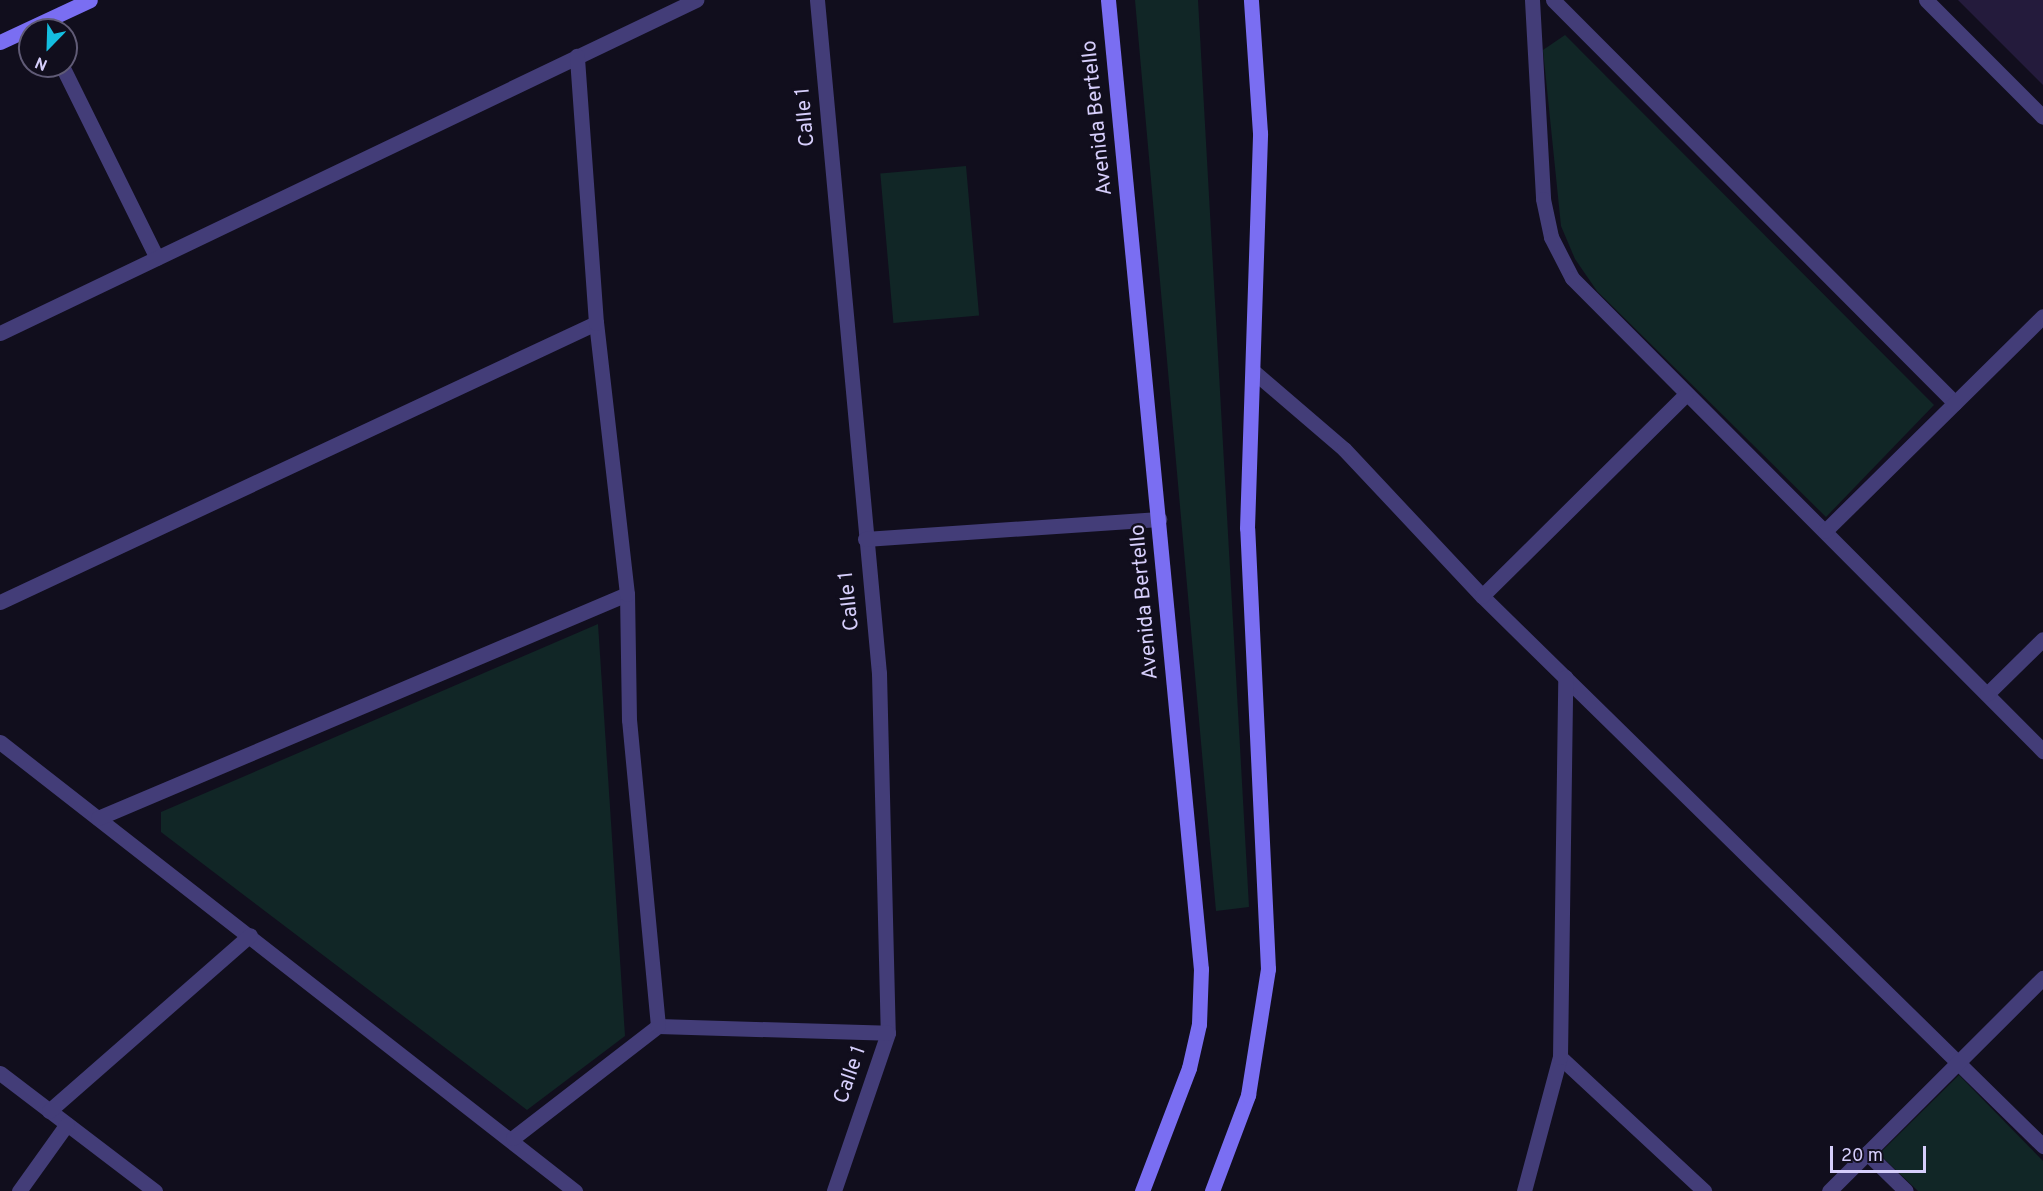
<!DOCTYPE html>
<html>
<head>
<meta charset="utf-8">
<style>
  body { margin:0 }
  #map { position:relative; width:2043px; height:1191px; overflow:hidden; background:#110e1d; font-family:Overpass,sans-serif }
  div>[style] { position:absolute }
  .green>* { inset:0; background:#112626; transform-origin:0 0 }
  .building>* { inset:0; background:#241b3c }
  .street>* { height:15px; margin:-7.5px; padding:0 7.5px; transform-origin:7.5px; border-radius:7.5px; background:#433d78 }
  .secondary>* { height:15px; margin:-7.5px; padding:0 7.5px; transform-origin:7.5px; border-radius:7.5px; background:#7a6ef2 }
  span { translate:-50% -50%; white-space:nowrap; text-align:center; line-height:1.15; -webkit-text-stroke:5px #110e1d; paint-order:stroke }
  .street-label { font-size:21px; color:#d6cefb }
  .north { position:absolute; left:18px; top:18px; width:60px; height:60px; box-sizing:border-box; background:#110e1d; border:2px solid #605b76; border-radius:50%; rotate:203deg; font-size:16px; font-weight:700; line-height:24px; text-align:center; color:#d6cefb }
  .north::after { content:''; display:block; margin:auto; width:21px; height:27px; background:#14bee0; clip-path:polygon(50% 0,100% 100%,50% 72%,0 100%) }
  .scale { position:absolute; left:1830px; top:1146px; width:96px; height:27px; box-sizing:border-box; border:3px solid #d6cefb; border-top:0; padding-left:8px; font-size:18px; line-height:21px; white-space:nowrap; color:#d6cefb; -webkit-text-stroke:4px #110e1d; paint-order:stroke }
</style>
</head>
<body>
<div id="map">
  <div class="green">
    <i style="clip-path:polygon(1135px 0,1198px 0,1249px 907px,1216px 911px)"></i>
    <i style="clip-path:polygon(1565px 35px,1934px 405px,1826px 517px,1597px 291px,1575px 259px,1561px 226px,1543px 50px)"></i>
    <i style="left:966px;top:166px;width:150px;height:86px;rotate:85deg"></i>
    <i style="clip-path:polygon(598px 624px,625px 1036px,527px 1110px,161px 832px,161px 812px)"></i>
    <i style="clip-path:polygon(1959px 1075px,2043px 1161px,2043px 1191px,1918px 1191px,1879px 1154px)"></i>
  </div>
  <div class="building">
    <i style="clip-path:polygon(1958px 0,2043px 0,2043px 85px)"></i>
  </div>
  <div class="street">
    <i style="left:817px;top:0;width:676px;rotate:84.74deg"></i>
    <i style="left:879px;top:673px;width:360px;rotate:88.6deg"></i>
    <i style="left:888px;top:1033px;width:167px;rotate:108.9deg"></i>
    <i style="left:1532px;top:0;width:199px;rotate:86.8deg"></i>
    <i style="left:1543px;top:199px;width:39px;rotate:78deg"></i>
    <i style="left:1551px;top:237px;width:46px;rotate:62.9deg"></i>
    <i style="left:1572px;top:278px;width:668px;rotate:45.12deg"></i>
    <i style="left:1553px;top:0;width:569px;rotate:45.07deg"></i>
    <i style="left:1926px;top:0;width:165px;rotate:45deg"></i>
    <i style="left:62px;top:66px;width:214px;rotate:63.7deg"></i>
    <i style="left:0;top:333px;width:772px;rotate:-25.57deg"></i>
    <i style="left:1253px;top:371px;width:120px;rotate:40.6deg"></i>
    <i style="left:1344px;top:449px;width:202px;rotate:46.8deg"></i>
    <i style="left:1482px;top:596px;width:786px;rotate:44.43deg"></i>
    <i style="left:1825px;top:531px;width:306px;rotate:-44.6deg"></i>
    <i style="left:865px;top:539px;width:295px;rotate:-3.9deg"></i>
    <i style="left:1482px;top:596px;width:286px;rotate:-44.7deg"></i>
    <i style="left:0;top:602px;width:658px;rotate:-25.09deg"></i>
    <i style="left:1987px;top:694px;width:78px;rotate:-44.5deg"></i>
    <i style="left:0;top:742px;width:730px;rotate:37.99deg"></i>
    <i style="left:98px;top:818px;width:574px;rotate:-22.95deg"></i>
    <i style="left:658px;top:1026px;width:230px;rotate:1.7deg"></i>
    <i style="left:1560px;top:1057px;width:197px;rotate:42.9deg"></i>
    <i style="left:0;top:1073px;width:195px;rotate:37.3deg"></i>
    <i style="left:49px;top:1111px;width:267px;rotate:-41.2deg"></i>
    <i style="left:513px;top:1138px;width:183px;rotate:-37.7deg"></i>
    <i style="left:658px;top:1026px;width:307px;rotate:-95.4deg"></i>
    <i style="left:629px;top:720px;width:126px;rotate:-90.9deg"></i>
    <i style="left:627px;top:594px;width:273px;rotate:-96.5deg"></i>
    <i style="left:596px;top:323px;width:268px;rotate:-94.1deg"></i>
    <i style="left:1867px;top:1153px;width:54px;rotate:44.3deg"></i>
    <i style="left:19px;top:1191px;width:82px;rotate:-54.4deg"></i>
    <i style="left:1524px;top:1191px;width:139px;rotate:-75deg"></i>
    <i style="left:1560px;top:1057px;width:380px;rotate:-89.2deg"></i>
    <i style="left:1829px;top:1191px;width:302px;rotate:-44.9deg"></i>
  </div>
  <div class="secondary">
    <i style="left:1108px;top:0;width:973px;rotate:84.52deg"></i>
    <i style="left:1201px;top:969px;width:55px;rotate:92.1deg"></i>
    <i style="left:1199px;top:1024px;width:45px;rotate:102.8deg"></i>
    <i style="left:1189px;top:1068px;width:132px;rotate:110.9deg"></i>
    <i style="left:0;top:42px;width:99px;rotate:-25deg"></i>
    <i style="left:1212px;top:1191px;width:103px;rotate:-69.4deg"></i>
    <i style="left:1248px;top:1095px;width:128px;rotate:-81deg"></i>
    <i style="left:1268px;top:969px;width:441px;rotate:-92.7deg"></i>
    <i style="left:1247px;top:528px;width:395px;rotate:-88.1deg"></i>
    <i style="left:1260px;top:133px;width:133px;rotate:-93.9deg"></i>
  </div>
  <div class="street-label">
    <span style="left:806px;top:117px;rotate:-95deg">Calle 1</span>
    <span style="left:1098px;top:118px;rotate:-96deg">Avenida Bertello</span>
    <span style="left:850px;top:601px;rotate:-96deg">Calle 1</span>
    <span style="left:1145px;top:602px;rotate:-95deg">Avenida Bertello</span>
    <span style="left:851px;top:1075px;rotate:-71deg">Calle 1</span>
  </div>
  <div class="north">N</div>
  <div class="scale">20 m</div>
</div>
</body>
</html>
